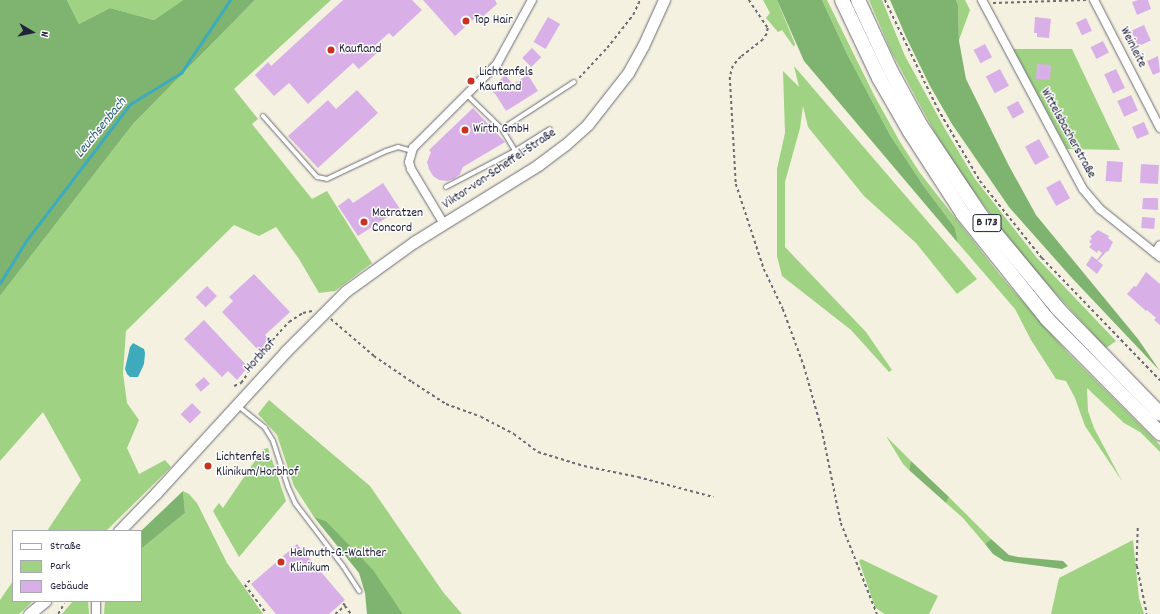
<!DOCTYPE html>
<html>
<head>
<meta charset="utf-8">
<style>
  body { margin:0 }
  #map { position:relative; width:1160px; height:614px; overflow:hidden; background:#f4f1e0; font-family:Dekko,sans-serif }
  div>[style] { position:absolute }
  .green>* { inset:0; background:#9fd282 }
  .forest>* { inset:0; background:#7fb470 }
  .water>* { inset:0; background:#3dabbb }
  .stream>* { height:2.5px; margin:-1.25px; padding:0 1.25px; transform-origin:1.25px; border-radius:1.25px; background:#3dabbb }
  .building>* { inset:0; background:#d8b0e7; transform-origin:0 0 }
  .path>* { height:1.5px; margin-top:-0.75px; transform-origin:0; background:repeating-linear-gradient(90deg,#6c6a75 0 3px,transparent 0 6px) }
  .roads { filter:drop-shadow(0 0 1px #6c6a75) drop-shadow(0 0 1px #6c6a75) }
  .lane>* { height:4px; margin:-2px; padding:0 2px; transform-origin:2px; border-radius:2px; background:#fff }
  .street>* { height:8px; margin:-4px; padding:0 4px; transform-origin:4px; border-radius:4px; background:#fff }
  .secondary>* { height:11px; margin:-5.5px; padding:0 5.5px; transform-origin:5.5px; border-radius:5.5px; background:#fff }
  .highway>* { height:14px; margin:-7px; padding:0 7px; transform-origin:7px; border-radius:7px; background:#fff }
  .dots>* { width:11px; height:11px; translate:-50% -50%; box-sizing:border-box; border:2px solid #fff; border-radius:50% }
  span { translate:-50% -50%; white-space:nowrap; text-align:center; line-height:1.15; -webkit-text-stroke:3px #fff; paint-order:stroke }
  .shield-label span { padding:1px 3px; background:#fff; border:1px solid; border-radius:3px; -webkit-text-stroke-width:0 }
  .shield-label { font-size:12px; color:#22223b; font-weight:700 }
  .poi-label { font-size:13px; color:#22223b }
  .left { translate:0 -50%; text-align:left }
  .street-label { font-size:13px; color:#22223b }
  .water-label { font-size:14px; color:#2e6075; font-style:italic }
  .legend { position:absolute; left:12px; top:530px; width:130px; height:72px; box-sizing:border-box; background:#fff; border:1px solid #a7a7b1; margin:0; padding:5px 7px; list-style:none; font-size:12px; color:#22223b }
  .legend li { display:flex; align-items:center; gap:8px; height:20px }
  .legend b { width:20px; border:1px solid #a7a7b1 }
  .north { position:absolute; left:12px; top:12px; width:40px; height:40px; -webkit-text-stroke:3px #fff; paint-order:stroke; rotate:99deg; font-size:11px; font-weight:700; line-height:16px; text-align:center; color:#22223b }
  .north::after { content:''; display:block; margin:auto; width:14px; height:18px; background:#22223b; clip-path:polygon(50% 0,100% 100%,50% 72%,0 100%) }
</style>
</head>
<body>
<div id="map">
  <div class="green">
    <i style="clip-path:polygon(67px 0,183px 0,154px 20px,110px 8px,79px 24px)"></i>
    <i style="clip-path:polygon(255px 0,331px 0,234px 89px,258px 119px,252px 124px,312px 199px,327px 191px,372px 263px,335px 291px,319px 293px,299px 259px,276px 227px,259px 236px,234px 225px,126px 331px,123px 373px,127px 403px,139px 420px,127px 448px,139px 474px,165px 460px,171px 467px,106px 531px,47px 531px,81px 480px,43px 412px,0 461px,0 296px,133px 124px)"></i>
    <i style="clip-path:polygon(763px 0,777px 0,795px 44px,794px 47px,782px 30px,778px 32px,766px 18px,770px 13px)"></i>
    <i style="clip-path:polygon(822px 0,827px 0,874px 95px,900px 142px,920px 173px,1000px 275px,1037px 318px,1069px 354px,1160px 445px,1160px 452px,1140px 432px,1124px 423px,1087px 388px,1088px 411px,1094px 428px,1122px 481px,1085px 426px,1075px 398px,1066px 381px,1056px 379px,1031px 340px,1015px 309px,958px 243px,955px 228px,923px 185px,890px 135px,847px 54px)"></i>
    <i style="clip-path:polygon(869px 0,882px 0,905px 56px,945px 129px,975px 179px,1037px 258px,1116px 341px,1106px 348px,1035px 271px,999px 226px,966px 181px,935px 133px,914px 94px,891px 51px)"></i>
    <i style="clip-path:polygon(956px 0,965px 0,970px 10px,959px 40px,958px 5px)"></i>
    <i style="clip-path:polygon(1013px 49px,1072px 49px,1120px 150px,1067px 149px)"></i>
    <i style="clip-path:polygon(794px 66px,977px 279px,957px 294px,916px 243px,864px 196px,808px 127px,803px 106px,800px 128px,785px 182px,785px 247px,866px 332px,892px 370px,889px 372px,851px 330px,782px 276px,777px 256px,777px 169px,785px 133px,783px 71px,799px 87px)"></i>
    <i style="clip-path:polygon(269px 400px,370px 486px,443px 592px,462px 614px,403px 614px,373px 571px,326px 521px,314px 517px,294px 486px,277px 435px,258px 414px)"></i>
    <i style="clip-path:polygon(886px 436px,911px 461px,909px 470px,903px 464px)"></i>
    <i style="clip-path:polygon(268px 448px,286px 501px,239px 557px,213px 511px,219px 503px,223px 508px,263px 449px)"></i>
    <i style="clip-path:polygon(183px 491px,189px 494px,197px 503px,227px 563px,263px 614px,104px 614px,105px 601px,141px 601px,141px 549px,185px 513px)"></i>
    <i style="clip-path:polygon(949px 497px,991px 539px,985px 544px,963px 518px,946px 503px)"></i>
    <i style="clip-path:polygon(1133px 540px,1139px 598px,1144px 614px,1051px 614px,1059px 578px)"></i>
    <i style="clip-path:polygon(861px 559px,938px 596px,929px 614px,885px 614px,880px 611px,875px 607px,859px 561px)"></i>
    <i style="clip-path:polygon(13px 581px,13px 601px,33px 601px,19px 614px,0 614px,0 600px)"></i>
    <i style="clip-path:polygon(73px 601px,88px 601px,89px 614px,62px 614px)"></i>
  </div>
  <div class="forest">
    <i style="clip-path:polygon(0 0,67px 0,79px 24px,110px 8px,154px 20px,183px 0,255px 0,133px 124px,0 296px)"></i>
    <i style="clip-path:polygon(777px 0,822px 0,847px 54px,890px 135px,923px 185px,955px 228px,958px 243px,804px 61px)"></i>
    <i style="clip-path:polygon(890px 0,956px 0,958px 5px,959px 41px,966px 79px,1008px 164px,1036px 215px,1138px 339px,1160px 371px,1071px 277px,1009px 207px,952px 124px,930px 86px,907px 39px)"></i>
    <i style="clip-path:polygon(911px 461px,949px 497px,946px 503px,909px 470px)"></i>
    <i style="clip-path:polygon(183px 491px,185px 513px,141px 549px,141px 531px)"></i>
    <i style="clip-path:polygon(314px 517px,326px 521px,373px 570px,403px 614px,367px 614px,365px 593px,359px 573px)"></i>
    <i style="clip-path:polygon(991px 539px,1009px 555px,1018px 557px,1063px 561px,1068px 566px,1062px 569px,1004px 561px,993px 554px,985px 544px)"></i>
  </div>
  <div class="water">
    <i style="clip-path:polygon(133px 343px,144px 349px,145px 353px,144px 364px,138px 377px,130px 377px,127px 374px,125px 369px,130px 347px)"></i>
  </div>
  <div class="stream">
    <i style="left:0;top:283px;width:49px;rotate:-58.2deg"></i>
    <i style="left:26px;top:241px;width:172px;rotate:-52.8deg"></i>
    <i style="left:130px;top:104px;width:60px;rotate:-31.3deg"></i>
    <i style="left:181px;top:73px;width:88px;rotate:-56.1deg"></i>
  </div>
  <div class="building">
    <i style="clip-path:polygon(343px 0,412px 0,422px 10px,393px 37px,389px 33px,372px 48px,377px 53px,359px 69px,353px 63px,308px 104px,289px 83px,274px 96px,255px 75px,268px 62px,271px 66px)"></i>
    <i style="clip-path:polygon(423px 0,495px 0,497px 4px,479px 20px,476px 17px,455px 36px)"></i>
    <i style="clip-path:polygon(1138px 0,1148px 0,1151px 9px,1137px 15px,1132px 2px)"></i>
    <i style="left:548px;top:17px;width:14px;height:29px;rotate:30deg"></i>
    <i style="clip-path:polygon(1035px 17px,1051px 19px,1049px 38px,1037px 37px,1037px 33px,1034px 33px)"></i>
    <i style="left:1086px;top:18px;width:14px;height:11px;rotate:65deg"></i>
    <i style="left:1144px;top:25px;width:17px;height:14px;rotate:66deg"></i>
    <i style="left:1103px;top:41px;width:13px;height:14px;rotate:63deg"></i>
    <i style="left:985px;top:44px;width:15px;height:13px;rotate:62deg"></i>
    <i style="left:532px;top:48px;width:13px;height:14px;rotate:45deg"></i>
    <i style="clip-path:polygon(1158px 56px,1160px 72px,1153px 75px,1147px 61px)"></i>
    <i style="left:1037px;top:64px;width:14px;height:15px;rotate:4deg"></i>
    <i style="left:1000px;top:69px;width:19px;height:16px;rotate:62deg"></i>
    <i style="left:1116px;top:69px;width:21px;height:13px;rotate:65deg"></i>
    <i style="clip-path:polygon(505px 75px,513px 84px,528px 75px,538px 91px,506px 111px,496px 95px,491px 90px)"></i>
    <i style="clip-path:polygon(357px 90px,378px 113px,318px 168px,288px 136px,328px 100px,336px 109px)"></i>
    <i style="left:1131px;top:95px;width:17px;height:15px;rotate:66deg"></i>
    <i style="left:1018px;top:101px;width:13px;height:13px;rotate:61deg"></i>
    <i style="clip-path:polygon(473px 108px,505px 142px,463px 167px,460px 174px,454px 179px,447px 181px,439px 180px,433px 176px,429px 169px,427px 162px,431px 152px,429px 150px)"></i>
    <i style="left:1144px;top:122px;width:13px;height:13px;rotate:67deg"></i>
    <i style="left:1039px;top:139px;width:21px;height:16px;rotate:61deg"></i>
    <i style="left:1107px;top:161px;width:16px;height:20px;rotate:4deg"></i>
    <i style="left:1141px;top:164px;width:18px;height:19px;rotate:3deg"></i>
    <i style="left:1060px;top:180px;width:21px;height:16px;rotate:61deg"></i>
    <i style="clip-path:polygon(383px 183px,400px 209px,358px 236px,338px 206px,349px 198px,353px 203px)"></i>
    <i style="clip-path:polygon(1143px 198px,1158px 198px,1158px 210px,1142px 209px)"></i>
    <i style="left:1142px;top:217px;width:13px;height:11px;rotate:4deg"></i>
    <i style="clip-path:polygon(1098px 230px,1109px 236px,1108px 238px,1113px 242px,1108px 252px,1107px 251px,1098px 261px,1103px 265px,1097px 274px,1086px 265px,1092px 256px,1097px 260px,1102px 253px,1098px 250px,1097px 253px,1089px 247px,1092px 244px,1089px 242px,1092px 238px,1090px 237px)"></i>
    <i style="clip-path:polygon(1146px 272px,1160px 284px,1160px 325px,1154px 320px,1156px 318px,1147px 310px,1146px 311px,1127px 294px,1134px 286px,1136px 287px)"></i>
    <i style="clip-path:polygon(254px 274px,290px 312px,265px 335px,268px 338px,260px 352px,222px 312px,233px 301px,229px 297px)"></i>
    <i style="left:207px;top:286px;width:14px;height:16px;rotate:45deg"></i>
    <i style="clip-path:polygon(204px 320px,248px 367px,237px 380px,228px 371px,222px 377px,184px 339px)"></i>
    <i style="left:204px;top:377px;width:9px;height:12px;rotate:49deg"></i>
    <i style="left:192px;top:403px;width:13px;height:16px;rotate:45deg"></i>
    <i style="clip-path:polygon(297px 544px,345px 600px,329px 614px,276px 614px,251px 584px)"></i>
  </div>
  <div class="path">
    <i style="left:749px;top:0;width:34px;rotate:56deg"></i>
    <i style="left:768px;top:28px;width:6px;rotate:99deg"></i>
    <i style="left:767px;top:34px;width:7px;rotate:124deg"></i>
    <i style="left:763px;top:40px;width:28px;rotate:142deg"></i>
    <i style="left:741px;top:57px;width:12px;rotate:132deg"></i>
    <i style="left:733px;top:66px;width:11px;rotate:105deg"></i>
    <i style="left:730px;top:77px;width:107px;rotate:86.8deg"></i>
    <i style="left:736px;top:184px;width:89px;rotate:71.8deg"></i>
    <i style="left:764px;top:269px;width:44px;rotate:64.6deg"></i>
    <i style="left:783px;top:309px;width:61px;rotate:69.8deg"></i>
    <i style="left:804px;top:366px;width:66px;rotate:74.3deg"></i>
    <i style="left:822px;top:430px;width:95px;rotate:78.5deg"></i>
    <i style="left:841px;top:523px;width:98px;rotate:68.4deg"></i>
    <i style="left:885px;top:0;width:121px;rotate:64.1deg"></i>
    <i style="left:938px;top:109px;width:83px;rotate:59.7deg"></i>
    <i style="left:980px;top:181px;width:99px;rotate:51.2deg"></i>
    <i style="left:1042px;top:258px;width:170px;rotate:46deg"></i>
    <i style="left:993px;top:3px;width:93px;rotate:-1.8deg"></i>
    <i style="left:579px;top:78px;width:41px;rotate:-47deg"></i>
    <i style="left:607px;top:48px;width:42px;rotate:-51.8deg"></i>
    <i style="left:633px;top:15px;width:17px;rotate:-65deg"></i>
    <i style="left:331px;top:319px;width:57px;rotate:40.7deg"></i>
    <i style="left:374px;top:356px;width:46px;rotate:34.4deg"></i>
    <i style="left:412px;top:382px;width:40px;rotate:32.9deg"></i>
    <i style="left:446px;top:404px;width:37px;rotate:20deg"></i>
    <i style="left:481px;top:417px;width:37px;rotate:27deg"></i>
    <i style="left:514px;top:434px;width:30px;rotate:37deg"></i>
    <i style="left:538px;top:452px;width:48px;rotate:16.9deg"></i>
    <i style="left:584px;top:466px;width:55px;rotate:11.5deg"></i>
    <i style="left:638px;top:477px;width:78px;rotate:14.9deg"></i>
    <i style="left:234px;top:386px;width:8px;rotate:-23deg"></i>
    <i style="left:241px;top:383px;width:47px;rotate:-54.6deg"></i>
    <i style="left:268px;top:345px;width:31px;rotate:-48deg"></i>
    <i style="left:289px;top:322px;width:17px;rotate:-33deg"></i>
    <i style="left:303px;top:313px;width:9px;rotate:-13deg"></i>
    <i style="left:1138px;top:528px;width:38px;rotate:92deg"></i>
    <i style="left:1137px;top:566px;width:49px;rotate:78.2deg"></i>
    <i style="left:250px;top:581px;width:6px;rotate:141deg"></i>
    <i style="left:245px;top:585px;width:36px;rotate:53deg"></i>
    <i style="left:345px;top:606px;width:10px;rotate:53deg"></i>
    <i style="left:58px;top:614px;width:12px;rotate:-59deg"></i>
    <i style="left:335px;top:614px;width:13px;rotate:-39deg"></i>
    <i style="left:345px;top:606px;width:4px;rotate:-135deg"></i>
  </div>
  <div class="roads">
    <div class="lane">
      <i style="left:467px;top:95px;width:49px;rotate:44.2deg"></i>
      <i style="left:502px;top:129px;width:86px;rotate:-33.1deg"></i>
      <i style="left:263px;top:116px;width:81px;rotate:48.5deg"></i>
      <i style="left:317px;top:177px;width:10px;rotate:11deg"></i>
      <i style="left:327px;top:179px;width:65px;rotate:-25.4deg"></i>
      <i style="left:386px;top:151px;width:13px;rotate:-18deg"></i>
      <i style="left:398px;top:147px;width:15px;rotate:16deg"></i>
      <i style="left:502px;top:129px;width:26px;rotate:59deg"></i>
      <i style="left:446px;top:187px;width:78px;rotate:-27.6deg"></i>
      <i style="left:515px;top:151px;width:41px;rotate:-32.2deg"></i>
      <i style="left:237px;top:405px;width:36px;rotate:39deg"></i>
      <i style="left:265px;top:428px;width:15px;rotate:58deg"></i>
      <i style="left:273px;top:441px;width:48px;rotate:71.9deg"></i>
      <i style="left:288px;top:487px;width:17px;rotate:66deg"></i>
      <i style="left:295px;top:503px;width:79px;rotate:52.7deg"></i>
      <i style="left:343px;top:566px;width:30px;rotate:57deg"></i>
    </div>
    <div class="street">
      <i style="left:982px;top:0;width:214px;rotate:61.9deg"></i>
      <i style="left:1083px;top:189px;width:26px;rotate:50deg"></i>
      <i style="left:1100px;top:209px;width:77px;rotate:38.7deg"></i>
      <i style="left:1094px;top:0;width:144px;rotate:62.7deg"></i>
      <i style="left:444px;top:224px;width:64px;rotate:-121deg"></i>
      <i style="left:411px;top:169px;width:7px;rotate:-106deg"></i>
      <i style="left:409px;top:162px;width:15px;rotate:-74deg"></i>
      <i style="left:413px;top:148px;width:119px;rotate:-45deg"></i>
      <i style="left:497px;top:64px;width:73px;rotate:-61.3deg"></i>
      <i style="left:1155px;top:253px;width:9px;rotate:-58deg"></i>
      <i style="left:96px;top:601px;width:13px;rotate:90deg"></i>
    </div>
    <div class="secondary">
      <i style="left:119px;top:531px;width:53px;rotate:-45.8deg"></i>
      <i style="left:156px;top:493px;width:191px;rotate:-47.5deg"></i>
      <i style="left:285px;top:352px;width:86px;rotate:-45deg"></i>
      <i style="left:346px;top:291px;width:84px;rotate:-35.8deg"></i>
      <i style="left:414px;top:242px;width:146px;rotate:-31.8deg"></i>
      <i style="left:538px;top:165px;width:34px;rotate:-37deg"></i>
      <i style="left:565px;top:145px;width:31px;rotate:-42deg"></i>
      <i style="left:588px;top:124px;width:65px;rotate:-51.9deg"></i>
      <i style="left:628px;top:73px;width:31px;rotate:-61deg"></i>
      <i style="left:643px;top:46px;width:51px;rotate:-65.5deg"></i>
      <i style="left:29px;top:614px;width:21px;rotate:-39deg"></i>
    </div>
    <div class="highway">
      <i style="left:842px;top:0;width:86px;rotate:64.6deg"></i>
      <i style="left:879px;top:78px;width:62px;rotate:60.1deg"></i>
      <i style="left:910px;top:132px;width:98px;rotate:57.1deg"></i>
      <i style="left:963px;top:214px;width:134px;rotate:51.3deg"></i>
      <i style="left:1047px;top:319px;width:161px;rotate:45.3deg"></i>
      <i style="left:858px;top:0;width:78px;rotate:65.1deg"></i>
      <i style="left:891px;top:71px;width:63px;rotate:61.4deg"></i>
      <i style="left:921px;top:126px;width:110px;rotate:56.2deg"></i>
      <i style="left:982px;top:217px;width:119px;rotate:50.4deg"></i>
      <i style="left:1058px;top:309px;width:146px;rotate:45.8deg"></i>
    </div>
  </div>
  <div class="dots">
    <i style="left:466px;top:21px;background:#c8321e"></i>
    <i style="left:331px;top:50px;background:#c8321e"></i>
    <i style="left:471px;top:81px;background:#c8321e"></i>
    <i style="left:465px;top:130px;background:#c8321e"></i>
    <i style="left:364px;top:222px;background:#c8321e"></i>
    <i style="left:208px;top:466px;background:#c8321e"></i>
    <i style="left:281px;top:562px;background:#c8321e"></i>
  </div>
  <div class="shield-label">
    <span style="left:987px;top:223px">B 173</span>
  </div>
  <div class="poi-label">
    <span class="left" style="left:474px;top:21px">Top Hair</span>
    <span class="left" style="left:339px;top:50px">Kaufland</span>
    <span class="left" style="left:479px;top:81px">Lichtenfels<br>Kaufland</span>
    <span class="left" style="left:473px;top:130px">Wirth GmbH</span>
    <span class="left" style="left:372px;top:222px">Matratzen<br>Concord</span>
    <span class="left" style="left:216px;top:466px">Lichtenfels<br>Klinikum/Horbhof</span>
    <span class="left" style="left:290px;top:562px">Helmuth-G.-Walther<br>Klinikum</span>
  </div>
  <div class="street-label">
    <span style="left:1132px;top:48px;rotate:63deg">Weinleite</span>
    <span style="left:1067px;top:134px;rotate:61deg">Wittelsbacherstraße</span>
    <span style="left:500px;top:170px;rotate:-34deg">Viktor-von-Scheffel-Straße</span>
    <span style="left:261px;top:357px;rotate:-48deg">Horbhof</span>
  </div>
  <div class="water-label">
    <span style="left:101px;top:128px;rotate:-51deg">Leuchsenbach</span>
  </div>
  <ul class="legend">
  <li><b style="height:5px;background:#fff"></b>Straße</li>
  <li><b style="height:11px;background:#9fd282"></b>Park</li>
  <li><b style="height:11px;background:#d8b0e7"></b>Gebäude</li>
  </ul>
  <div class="north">N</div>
</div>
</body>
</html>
